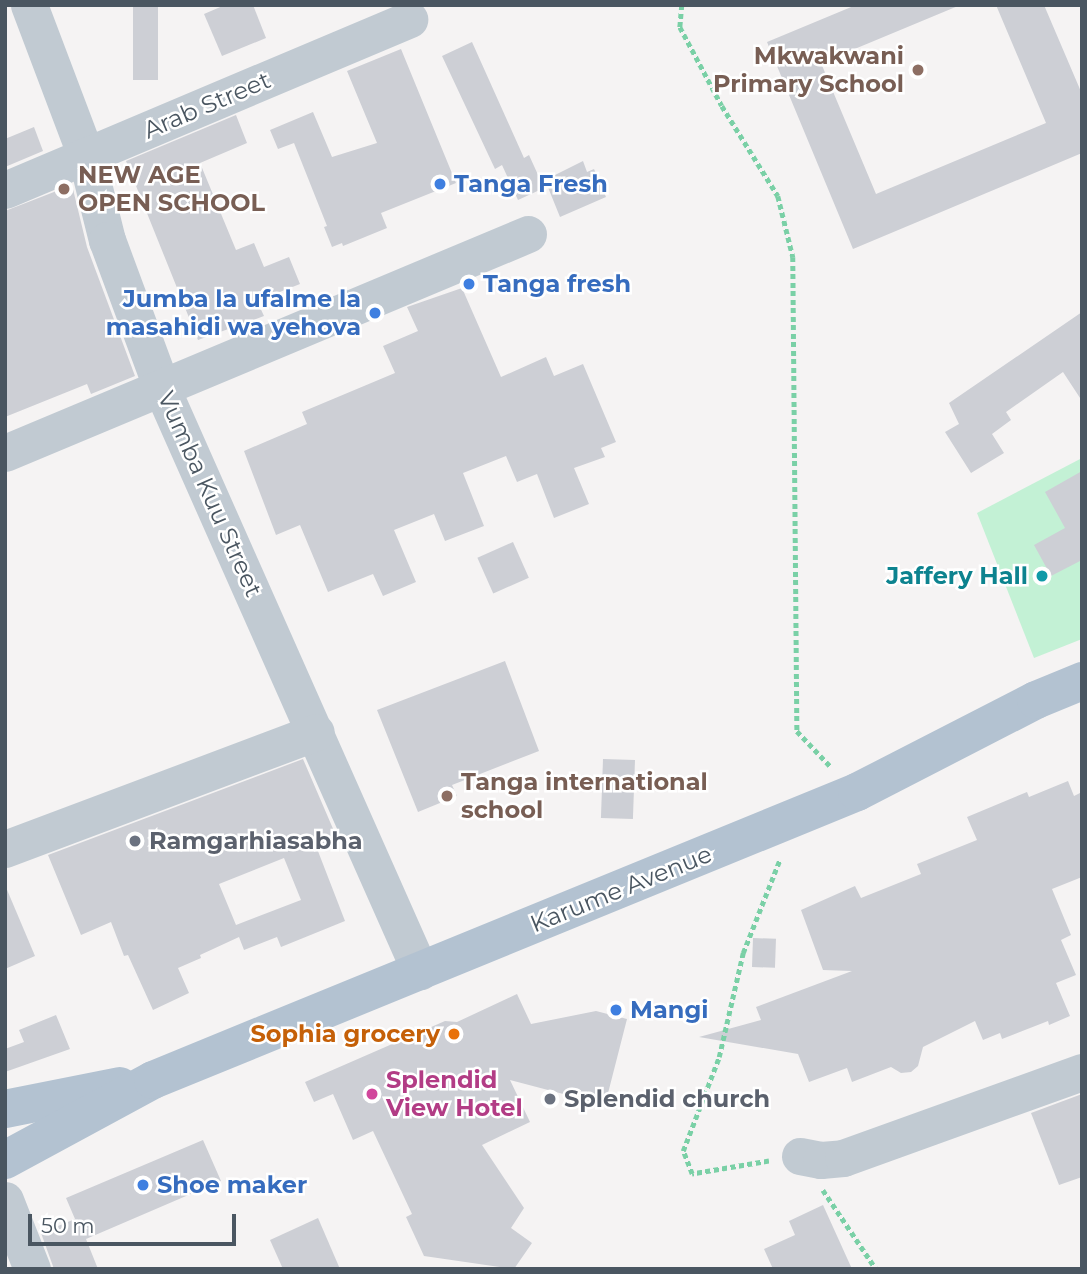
<!DOCTYPE html>
<html>
<head>
<meta charset="utf-8">
<style>
  body { margin:0 }
  #map { position:relative; width:1087px; height:1274px; overflow:hidden; background:#f5f3f3; font-family:Montserrat,sans-serif }
  div>[style] { position:absolute }
  .green>* { inset:0; background:#c3f1d5 }
  .building>* { inset:0; background:#cdcfd5; transform-origin:0 0 }
  .path>* { height:4.5px; margin-top:-2.25px; transform-origin:0; background:repeating-linear-gradient(90deg,#7ad0a6 0 5px,transparent 0 8.5px) }
  .minor>* { height:37px; margin:-18.5px; padding:0 18.5px; transform-origin:18.5px; border-radius:18.5px; background:#c1cad2 }
  .major>* { height:38px; margin:-19px; padding:0 19px; transform-origin:19px; border-radius:19px; background:#b3c2d1 }
  .dots>* { width:19px; height:19px; translate:-50% -50%; box-sizing:border-box; border:4px solid #fff; border-radius:50% }
  span { translate:-50% -50%; white-space:nowrap; text-align:center; line-height:1.15; -webkit-text-stroke:5px #fff; paint-order:stroke }
  .education-label { font-size:24px; color:#785e54; font-weight:700 }
  .right { translate:-100% -50%; text-align:right }
  .left { translate:0 -50%; text-align:left }
  .street-label { font-size:24px; color:#4a5661 }
  .shop-label { font-size:24px; color:#366cbe; font-weight:700 }
  .culture-label { font-size:24px; color:#0d838f; font-weight:700 }
  .worship-label { font-size:24px; color:#5b616d; font-weight:700 }
  .food-label { font-size:24px; color:#c56008; font-weight:700 }
  .hotel-label { font-size:24px; color:#b23c85; font-weight:700 }
  .frame { position:absolute; inset:0; border:7px solid #4a5661; pointer-events:none }
  .scale { position:absolute; left:28px; top:1214px; width:208px; height:32px; box-sizing:border-box; border:4px solid #4a5661; border-top:0; padding-left:9px; font-size:21px; line-height:24px; white-space:nowrap; color:#4a5661; -webkit-text-stroke:5px #fff; paint-order:stroke }
</style>
</head>
<body>
<div id="map">
  <div class="green">
    <i style="clip-path:polygon(1082px 458px,1082px 639px,1034px 658px,977px 513px)"></i>
  </div>
  <div class="building">
    <i style="left:133px;top:5px;width:25px;height:75px"></i>
    <i style="clip-path:polygon(225px 5px,253px 5px,266px 38px,222px 56px,204px 14px)"></i>
    <i style="clip-path:polygon(856px 5px,958px 6px,821px 63px,876px 194px,1046px 123px,996px 5px,1044px 5px,1082px 94px,1082px 153px,853px 249px,767px 42px)"></i>
    <i style="clip-path:polygon(472px 42px,524px 158px,529px 155px,544px 188px,518px 200px,502px 165px,495px 169px,442px 56px)"></i>
    <i style="clip-path:polygon(401px 49px,456px 183px,381px 213px,387px 228px,343px 246px,342px 243px,332px 247px,324px 227px,327px 226px,294px 143px,278px 149px,270px 130px,313px 112px,332px 157px,377px 143px,347px 71px)"></i>
    <i style="clip-path:polygon(236px 115px,247px 143px,200px 163px,236px 250px,254px 243px,264px 267px,289px 257px,300px 284px,257px 301px,264px 316px,198px 340px,126px 161px)"></i>
    <i style="clip-path:polygon(34px 127px,43px 151px,5px 167px,5px 139px)"></i>
    <i style="clip-path:polygon(583px 161px,587px 172px,594px 169px,606px 197px,560px 217px,545px 180px)"></i>
    <i style="clip-path:polygon(72px 185px,87px 247px,135px 376px,91px 394px,87px 384px,5px 417px,5px 211px)"></i>
    <i style="clip-path:polygon(462px 288px,501px 377px,546px 357px,554px 376px,583px 364px,616px 442px,601px 448px,605px 457px,574px 468px,589px 504px,554px 518px,537px 474px,517px 482px,506px 456px,463px 473px,484px 526px,445px 541px,434px 514px,394px 530px,416px 582px,383px 596px,373px 574px,328px 592px,300px 525px,276px 535px,244px 451px,307px 424px,302px 412px,395px 373px,383px 346px,418px 331px,407px 307px)"></i>
    <i style="clip-path:polygon(1082px 312px,1082px 401px,1063px 372px,1006px 412px,1011px 420px,992px 434px,1004px 453px,971px 473px,945px 432px,959px 424px,949px 403px)"></i>
    <i style="clip-path:polygon(1082px 471px,1082px 560px,1051px 576px,1034px 545px,1065px 528px,1045px 492px)"></i>
    <i style="left:513px;top:542px;width:39px;height:39px;rotate:66deg"></i>
    <i style="clip-path:polygon(505px 661px,539px 751px,452px 785px,457px 796px,418px 812px,377px 710px)"></i>
    <i style="clip-path:polygon(evenodd,303px 759px,337px 838px,316px 846px,345px 921px,281px 947px,277px 937px,244px 950px,239px 937px,200px 955px,201px 958px,178px 968px,189px 993px,153px 1010px,128px 955px,124px 956px,111px 922px,81px 935px,48px 855px,303px 759px,284px 858px,301px 900px,236px 925px,219px 884px,284px 858px)"></i>
    <i style="left:603px;top:759px;width:32px;height:59px;rotate:2deg"></i>
    <i style="clip-path:polygon(1068px 781px,1074px 796px,1082px 792px,1082px 877px,1052px 889px,1071px 935px,1061px 940px,1076px 975px,1056px 983px,1070px 1016px,1049px 1025px,1048px 1021px,1002px 1039px,1000px 1033px,983px 1040px,975px 1021px,923px 1047px,918px 1066px,911px 1072px,901px 1073px,891px 1067px,852px 1082px,847px 1068px,809px 1082px,798px 1054px,699px 1037px,761px 1020px,756px 1007px,852px 971px,823px 970px,801px 910px,855px 886px,861px 898px,921px 874px,917px 864px,977px 840px,967px 817px,1027px 792px,1029px 797px)"></i>
    <i style="clip-path:polygon(5px 885px,35px 956px,5px 969px)"></i>
    <i style="left:753px;top:938px;width:23px;height:29px;rotate:2deg"></i>
    <i style="clip-path:polygon(517px 994px,531px 1024px,596px 1011px,627px 1019px,605px 1105px,510px 1080px,530px 1122px,482px 1145px,524px 1208px,511px 1228px,532px 1243px,514px 1269px,424px 1256px,406px 1217px,412px 1214px,373px 1131px,353px 1140px,333px 1094px,314px 1102px,305px 1082px,445px 1021px,457px 1022px)"></i>
    <i style="clip-path:polygon(56px 1015px,70px 1049px,5px 1072px,5px 1049px,24px 1042px,19px 1030px)"></i>
    <i style="clip-path:polygon(1082px 1094px,1082px 1177px,1059px 1185px,1031px 1113px)"></i>
    <i style="clip-path:polygon(203px 1140px,221px 1181px,86px 1239px,98px 1269px,54px 1269px,41px 1233px,75px 1219px,66px 1198px)"></i>
    <i style="clip-path:polygon(823px 1205px,852px 1269px,773px 1269px,764px 1249px,795px 1235px,789px 1221px)"></i>
    <i style="clip-path:polygon(318px 1218px,340px 1269px,283px 1269px,270px 1240px)"></i>
  </div>
  <div class="path">
    <i style="left:682px;top:5px;width:22px;rotate:95deg"></i>
    <i style="left:680px;top:27px;width:89px;rotate:62deg"></i>
    <i style="left:722px;top:106px;width:106px;rotate:58.1deg"></i>
    <i style="left:778px;top:196px;width:63px;rotate:76.2deg"></i>
    <i style="left:793px;top:257px;width:474px;rotate:89.5deg"></i>
    <i style="left:797px;top:731px;width:50px;rotate:46.6deg"></i>
    <i style="left:769px;top:1161px;width:78px;rotate:170.4deg"></i>
    <i style="left:692px;top:1174px;width:25px;rotate:-111deg"></i>
    <i style="left:683px;top:1151px;width:101px;rotate:-69deg"></i>
    <i style="left:719px;top:1057px;width:107px;rotate:-77deg"></i>
    <i style="left:743px;top:953px;width:101px;rotate:-68.5deg"></i>
    <i style="left:823px;top:1190px;width:95px;rotate:56.1deg"></i>
  </div>
  <div class="minor">
    <i style="left:29px;top:5px;width:161px;rotate:69.3deg"></i>
    <i style="left:86px;top:156px;width:87px;rotate:76deg"></i>
    <i style="left:107px;top:240px;width:159px;rotate:69.7deg"></i>
    <i style="left:162px;top:389px;width:637px;rotate:66.09deg"></i>
    <i style="left:5px;top:190px;width:439px;rotate:-22.9deg"></i>
    <i style="left:5px;top:453px;width:567px;rotate:-22.72deg"></i>
    <i style="left:5px;top:849px;width:332px;rotate:-20.6deg"></i>
    <i style="left:800px;top:1156px;width:21px;rotate:11deg"></i>
    <i style="left:821px;top:1160px;width:22px;rotate:-5deg"></i>
    <i style="left:843px;top:1158px;width:254px;rotate:-19.8deg"></i>
    <i style="left:5px;top:1200px;width:74px;rotate:68.6deg"></i>
  </div>
  <div class="major">
    <i style="left:5px;top:1109px;width:117px;rotate:-11.3deg"></i>
    <i style="left:5px;top:1160px;width:168px;rotate:-28.4deg"></i>
    <i style="left:153px;top:1080px;width:761px;rotate:-22.25deg"></i>
    <i style="left:857px;top:792px;width:201px;rotate:-27.2deg"></i>
    <i style="left:1036px;top:700px;width:50px;rotate:-22.4deg"></i>
  </div>
  <div class="dots">
    <i style="left:918px;top:70px;background:#8d6e63"></i>
    <i style="left:440px;top:184px;background:#3f7fe0"></i>
    <i style="left:64px;top:189px;background:#8d6e63"></i>
    <i style="left:469px;top:284px;background:#3f7fe0"></i>
    <i style="left:375px;top:313px;background:#3f7fe0"></i>
    <i style="left:1042px;top:576px;background:#0f9aa8"></i>
    <i style="left:447px;top:796px;background:#8d6e63"></i>
    <i style="left:135px;top:841px;background:#6b7280"></i>
    <i style="left:616px;top:1010px;background:#3f7fe0"></i>
    <i style="left:454px;top:1034px;background:#e8710a"></i>
    <i style="left:372px;top:1094px;background:#d1479c"></i>
    <i style="left:550px;top:1099px;background:#6b7280"></i>
    <i style="left:143px;top:1185px;background:#3f7fe0"></i>
  </div>
  <div class="education-label">
    <span class="right" style="left:904px;top:70px">Mkwakwani<br>Primary School</span>
    <span class="left" style="left:78px;top:189px">NEW AGE<br>OPEN SCHOOL</span>
    <span class="left" style="left:461px;top:796px">Tanga international<br>school</span>
  </div>
  <div class="street-label">
    <span style="left:207px;top:105px;rotate:-23deg">Arab Street</span>
    <span style="left:210px;top:494px;rotate:66deg">Vumba Kuu Street</span>
    <span style="left:621px;top:889px;rotate:-22deg">Karume Avenue</span>
  </div>
  <div class="shop-label">
    <span class="left" style="left:454px;top:184px">Tanga Fresh</span>
    <span class="left" style="left:483px;top:284px">Tanga fresh</span>
    <span class="right" style="left:361px;top:313px">Jumba la ufalme la<br>masahidi wa yehova</span>
    <span class="left" style="left:630px;top:1010px">Mangi</span>
    <span class="left" style="left:157px;top:1185px">Shoe maker</span>
  </div>
  <div class="culture-label">
    <span class="right" style="left:1028px;top:576px">Jaffery Hall</span>
  </div>
  <div class="worship-label">
    <span class="left" style="left:149px;top:841px">Ramgarhiasabha</span>
    <span class="left" style="left:564px;top:1099px">Splendid church</span>
  </div>
  <div class="food-label">
    <span class="right" style="left:440px;top:1034px">Sophia grocery</span>
  </div>
  <div class="hotel-label">
    <span class="left" style="left:386px;top:1094px">Splendid<br>View Hotel</span>
  </div>
  <div class="frame"></div>
  <div class="scale">50 m</div>
</div>
</body>
</html>
